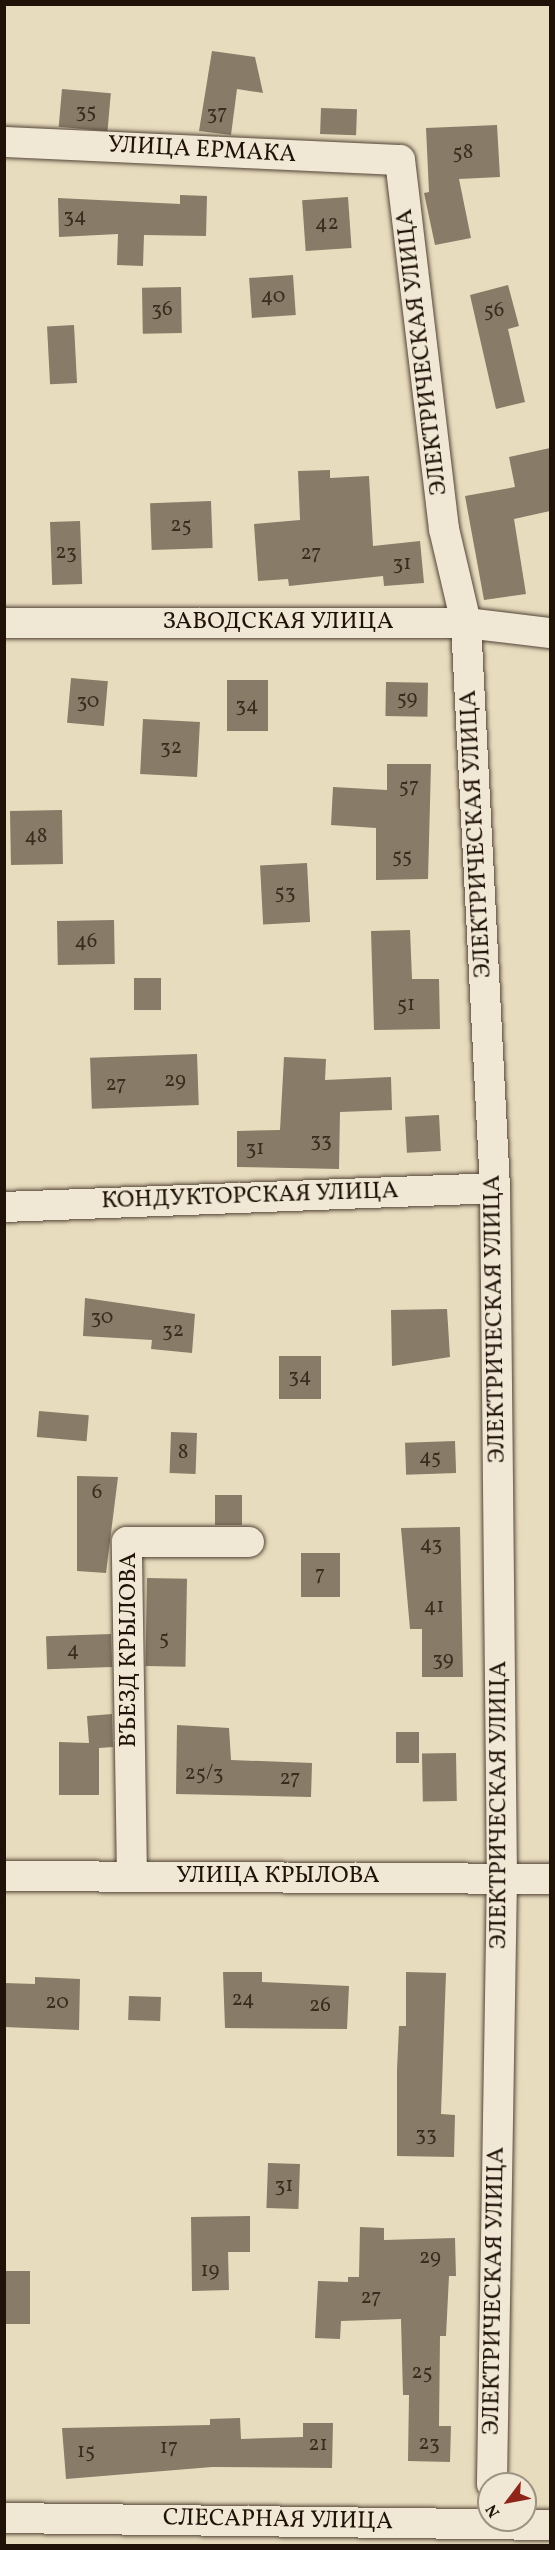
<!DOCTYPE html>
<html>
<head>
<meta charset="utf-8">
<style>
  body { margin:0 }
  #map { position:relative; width:555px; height:2550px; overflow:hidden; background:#e8dcbe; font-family:Vollkorn,serif }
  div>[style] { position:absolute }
  .building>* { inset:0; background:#887b67; transform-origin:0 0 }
  .roads { filter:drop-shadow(0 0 2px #534436) drop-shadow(0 0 2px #534436) }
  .minor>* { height:30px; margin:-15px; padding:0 15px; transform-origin:15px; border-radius:15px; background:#f0e8d5 }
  span { translate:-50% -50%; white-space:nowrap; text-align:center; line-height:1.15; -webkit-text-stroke:4.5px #f0e8d5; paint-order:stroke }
  .number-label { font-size:21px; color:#3b2c20 }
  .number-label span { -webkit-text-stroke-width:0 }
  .street-label { font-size:24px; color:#211209 }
  .frame { position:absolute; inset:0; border:6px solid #211209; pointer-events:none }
  .north { position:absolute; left:477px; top:2472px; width:60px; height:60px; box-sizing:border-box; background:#f0e8d5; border:2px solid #9d9283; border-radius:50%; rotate:238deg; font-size:16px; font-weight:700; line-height:24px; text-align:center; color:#211209 }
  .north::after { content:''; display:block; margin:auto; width:21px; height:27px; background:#8f2418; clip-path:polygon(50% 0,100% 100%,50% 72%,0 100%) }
</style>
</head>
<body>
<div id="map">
  <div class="building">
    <i style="clip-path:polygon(212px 51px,255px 57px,263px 93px,237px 89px,231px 135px,199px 131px)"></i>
    <i style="left:62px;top:89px;width:49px;height:38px;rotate:5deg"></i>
    <i style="left:321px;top:108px;width:36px;height:26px;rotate:2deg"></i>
    <i style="clip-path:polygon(497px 125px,500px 177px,459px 179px,471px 238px,435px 245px,424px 193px,429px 192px,426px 128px)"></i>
    <i style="clip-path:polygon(180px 195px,207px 196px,206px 236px,144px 235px,143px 266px,117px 265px,118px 234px,59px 237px,58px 198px,180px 204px)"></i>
    <i style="left:348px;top:197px;width:51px;height:46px;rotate:86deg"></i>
    <i style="left:293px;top:275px;width:40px;height:44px;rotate:86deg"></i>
    <i style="clip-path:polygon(508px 285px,519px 326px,508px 329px,525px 402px,496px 409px,470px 295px)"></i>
    <i style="left:181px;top:287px;width:46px;height:39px;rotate:89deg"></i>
    <i style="left:74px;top:325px;width:58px;height:27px;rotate:87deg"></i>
    <i style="clip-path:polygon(550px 448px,550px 511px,514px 519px,526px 594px,484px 600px,465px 496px,515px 487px,509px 457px)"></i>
    <i style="clip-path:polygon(330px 470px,330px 478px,369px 476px,373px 546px,420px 541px,424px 583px,384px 586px,383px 576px,289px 586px,288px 579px,258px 581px,254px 524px,300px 520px,298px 471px)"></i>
    <i style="left:211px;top:501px;width:47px;height:61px;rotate:88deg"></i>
    <i style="left:80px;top:521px;width:63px;height:30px;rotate:88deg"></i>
    <i style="left:71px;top:678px;width:37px;height:45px;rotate:5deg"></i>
    <i style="left:227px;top:680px;width:41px;height:51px"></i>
    <i style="left:386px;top:682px;width:42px;height:34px;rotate:1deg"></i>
    <i style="left:143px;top:719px;width:57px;height:55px;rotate:3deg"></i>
    <i style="clip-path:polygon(387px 764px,431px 764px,428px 879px,376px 880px,376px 828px,331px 825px,333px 787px,387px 790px)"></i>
    <i style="left:62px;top:810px;width:54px;height:52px;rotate:89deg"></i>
    <i style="left:307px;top:863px;width:59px;height:47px;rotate:87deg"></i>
    <i style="left:114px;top:920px;width:44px;height:57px;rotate:89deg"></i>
    <i style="clip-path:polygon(410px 930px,412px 979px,439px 979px,440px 1029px,374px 1030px,371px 931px)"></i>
    <i style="left:134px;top:978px;width:27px;height:32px"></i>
    <i style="left:197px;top:1054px;width:51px;height:107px;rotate:88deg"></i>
    <i style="clip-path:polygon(284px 1057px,326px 1059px,325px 1080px,391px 1077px,392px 1110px,340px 1112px,339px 1169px,237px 1167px,237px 1131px,280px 1130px)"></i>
    <i style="left:439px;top:1115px;width:36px;height:34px;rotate:87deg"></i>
    <i style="clip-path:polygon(85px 1298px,195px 1314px,192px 1353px,151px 1349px,152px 1340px,83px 1336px)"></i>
    <i style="clip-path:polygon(447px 1309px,450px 1357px,392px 1366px,391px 1310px)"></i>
    <i style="left:279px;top:1356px;width:42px;height:43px"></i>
    <i style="left:39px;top:1411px;width:50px;height:26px;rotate:5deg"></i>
    <i style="left:171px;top:1432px;width:26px;height:41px;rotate:2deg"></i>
    <i style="left:455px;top:1441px;width:32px;height:50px;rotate:88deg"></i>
    <i style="clip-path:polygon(77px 1476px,118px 1477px,106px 1573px,77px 1571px)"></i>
    <i style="left:242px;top:1495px;width:30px;height:27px;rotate:90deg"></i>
    <i style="clip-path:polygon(460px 1527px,463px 1677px,422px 1677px,422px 1629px,410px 1629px,401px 1528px)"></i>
    <i style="left:301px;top:1553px;width:39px;height:44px"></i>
    <i style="left:147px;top:1578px;width:40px;height:88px;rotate:1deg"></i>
    <i style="left:111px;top:1634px;width:33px;height:65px;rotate:88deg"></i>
    <i style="clip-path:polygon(112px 1714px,113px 1747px,99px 1748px,99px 1795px,59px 1795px,59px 1742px,89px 1743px,87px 1716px)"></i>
    <i style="clip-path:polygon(177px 1725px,229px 1728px,231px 1760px,312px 1763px,311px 1797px,176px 1794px)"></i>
    <i style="left:396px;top:1732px;width:23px;height:31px"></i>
    <i style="left:456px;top:1753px;width:48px;height:34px;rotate:89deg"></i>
    <i style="clip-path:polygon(223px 1972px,262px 1972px,262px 1982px,349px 1986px,347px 2029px,225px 2028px)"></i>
    <i style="clip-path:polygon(406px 1972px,446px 1973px,441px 2114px,455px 2115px,454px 2157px,397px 2156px,397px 2070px,399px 2026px,406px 2026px)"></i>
    <i style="clip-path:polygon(35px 1977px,80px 1979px,79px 2030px,4px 2027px,4px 1983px,35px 1984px)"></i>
    <i style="left:129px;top:1996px;width:32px;height:24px;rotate:2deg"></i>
    <i style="left:268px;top:2163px;width:32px;height:45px;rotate:2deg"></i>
    <i style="clip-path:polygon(250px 2216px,250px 2252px,228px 2252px,229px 2290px,192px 2291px,191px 2217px)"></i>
    <i style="clip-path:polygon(360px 2227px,384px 2228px,384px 2240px,455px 2238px,456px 2276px,449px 2276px,446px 2336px,440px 2336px,439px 2426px,451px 2426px,450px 2462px,408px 2461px,409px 2395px,403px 2395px,401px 2319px,341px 2321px,340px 2339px,315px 2338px,318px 2281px,348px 2282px,348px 2277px,359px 2277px)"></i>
    <i style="left:4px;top:2271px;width:26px;height:53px"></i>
    <i style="clip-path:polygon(240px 2418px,241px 2439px,303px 2437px,303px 2423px,333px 2423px,332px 2468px,212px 2467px,66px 2479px,62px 2428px,210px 2425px,210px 2419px)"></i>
  </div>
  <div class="roads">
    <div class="minor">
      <i style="left:4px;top:142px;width:396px;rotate:2.6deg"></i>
      <i style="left:400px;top:160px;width:372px;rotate:83.2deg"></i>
      <i style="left:444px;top:529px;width:97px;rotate:76.8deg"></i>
      <i style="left:466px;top:623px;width:566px;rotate:87.06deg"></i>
      <i style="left:495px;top:1188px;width:690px;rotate:89.42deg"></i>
      <i style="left:502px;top:1878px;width:606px;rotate:90.95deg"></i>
      <i style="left:4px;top:623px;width:462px"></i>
      <i style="left:466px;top:623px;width:85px;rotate:6.8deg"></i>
      <i style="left:4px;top:1207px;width:491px;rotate:-2.2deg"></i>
      <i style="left:4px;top:1876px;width:546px;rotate:0.31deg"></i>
      <i style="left:132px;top:1877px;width:335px;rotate:-90.9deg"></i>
      <i style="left:127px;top:1542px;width:122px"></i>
      <i style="left:4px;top:2518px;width:546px;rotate:0.73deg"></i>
    </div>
  </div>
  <div class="number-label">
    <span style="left:86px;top:112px">35</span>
    <span style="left:217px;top:114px">37</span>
    <span style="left:463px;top:153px">58</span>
    <span style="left:75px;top:217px">34</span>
    <span style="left:327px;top:224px">42</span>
    <span style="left:273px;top:297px">40</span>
    <span style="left:162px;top:310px">36</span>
    <span style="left:494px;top:311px">56</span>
    <span style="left:181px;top:526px">25</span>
    <span style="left:66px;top:553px">23</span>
    <span style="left:311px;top:554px">27</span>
    <span style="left:402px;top:564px">31</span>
    <span style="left:407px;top:699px">59</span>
    <span style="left:88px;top:702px">30</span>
    <span style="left:247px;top:706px">34</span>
    <span style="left:171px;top:748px">32</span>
    <span style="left:409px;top:787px">57</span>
    <span style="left:36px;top:837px">48</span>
    <span style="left:402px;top:857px">55</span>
    <span style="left:285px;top:893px">53</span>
    <span style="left:86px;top:942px">46</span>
    <span style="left:406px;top:1005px">51</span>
    <span style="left:175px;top:1081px">29</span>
    <span style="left:116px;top:1085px">27</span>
    <span style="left:321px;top:1141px">33</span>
    <span style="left:255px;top:1149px">31</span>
    <span style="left:102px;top:1318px">30</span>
    <span style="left:173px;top:1331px">32</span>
    <span style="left:300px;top:1377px">34</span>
    <span style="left:183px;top:1453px">8</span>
    <span style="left:430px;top:1458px">45</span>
    <span style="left:97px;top:1493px">6</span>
    <span style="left:431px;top:1545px">43</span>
    <span style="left:320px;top:1575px">7</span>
    <span style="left:434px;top:1607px">41</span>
    <span style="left:164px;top:1639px">5</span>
    <span style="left:73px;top:1651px">4</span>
    <span style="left:443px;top:1660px">39</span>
    <span style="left:204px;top:1774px">25/3</span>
    <span style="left:290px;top:1779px">27</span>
    <span style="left:243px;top:2000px">24</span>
    <span style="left:57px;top:2003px">20</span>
    <span style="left:320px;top:2006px">26</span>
    <span style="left:426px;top:2135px">33</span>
    <span style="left:284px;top:2186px">31</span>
    <span style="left:430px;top:2258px">29</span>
    <span style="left:210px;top:2271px">19</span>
    <span style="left:371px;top:2298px">27</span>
    <span style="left:422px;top:2373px">25</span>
    <span style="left:429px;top:2444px">23</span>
    <span style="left:318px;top:2445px">21</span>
    <span style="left:169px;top:2448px">17</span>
    <span style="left:86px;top:2452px">15</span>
  </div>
  <div class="street-label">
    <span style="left:202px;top:151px;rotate:3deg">УЛИЦА ЕРМАКА</span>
    <span style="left:423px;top:352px;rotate:-97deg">ЭЛЕКТРИЧЕСКАЯ УЛИЦА</span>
    <span style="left:278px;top:623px">ЗАВОДСКАЯ УЛИЦА</span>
    <span style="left:477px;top:834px;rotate:-93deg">ЭЛЕКТРИЧЕСКАЯ УЛИЦА</span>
    <span style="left:250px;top:1197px;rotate:-2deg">КОНДУКТОРСКАЯ УЛИЦА</span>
    <span style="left:496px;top:1319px;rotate:-91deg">ЭЛЕКТРИЧЕСКАЯ УЛИЦА</span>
    <span style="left:130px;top:1650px;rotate:-90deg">ВЪЕЗД КРЫЛОВА</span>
    <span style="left:500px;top:1805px;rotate:-90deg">ЭЛЕКТРИЧЕСКАЯ УЛИЦА</span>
    <span style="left:278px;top:1877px">УЛИЦА КРЫЛОВА</span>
    <span style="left:495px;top:2291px;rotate:-89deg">ЭЛЕКТРИЧЕСКАЯ УЛИЦА</span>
    <span style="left:278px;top:2521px;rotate:1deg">СЛЕСАРНАЯ УЛИЦА</span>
  </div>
  <div class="frame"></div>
  <div class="north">N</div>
</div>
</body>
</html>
